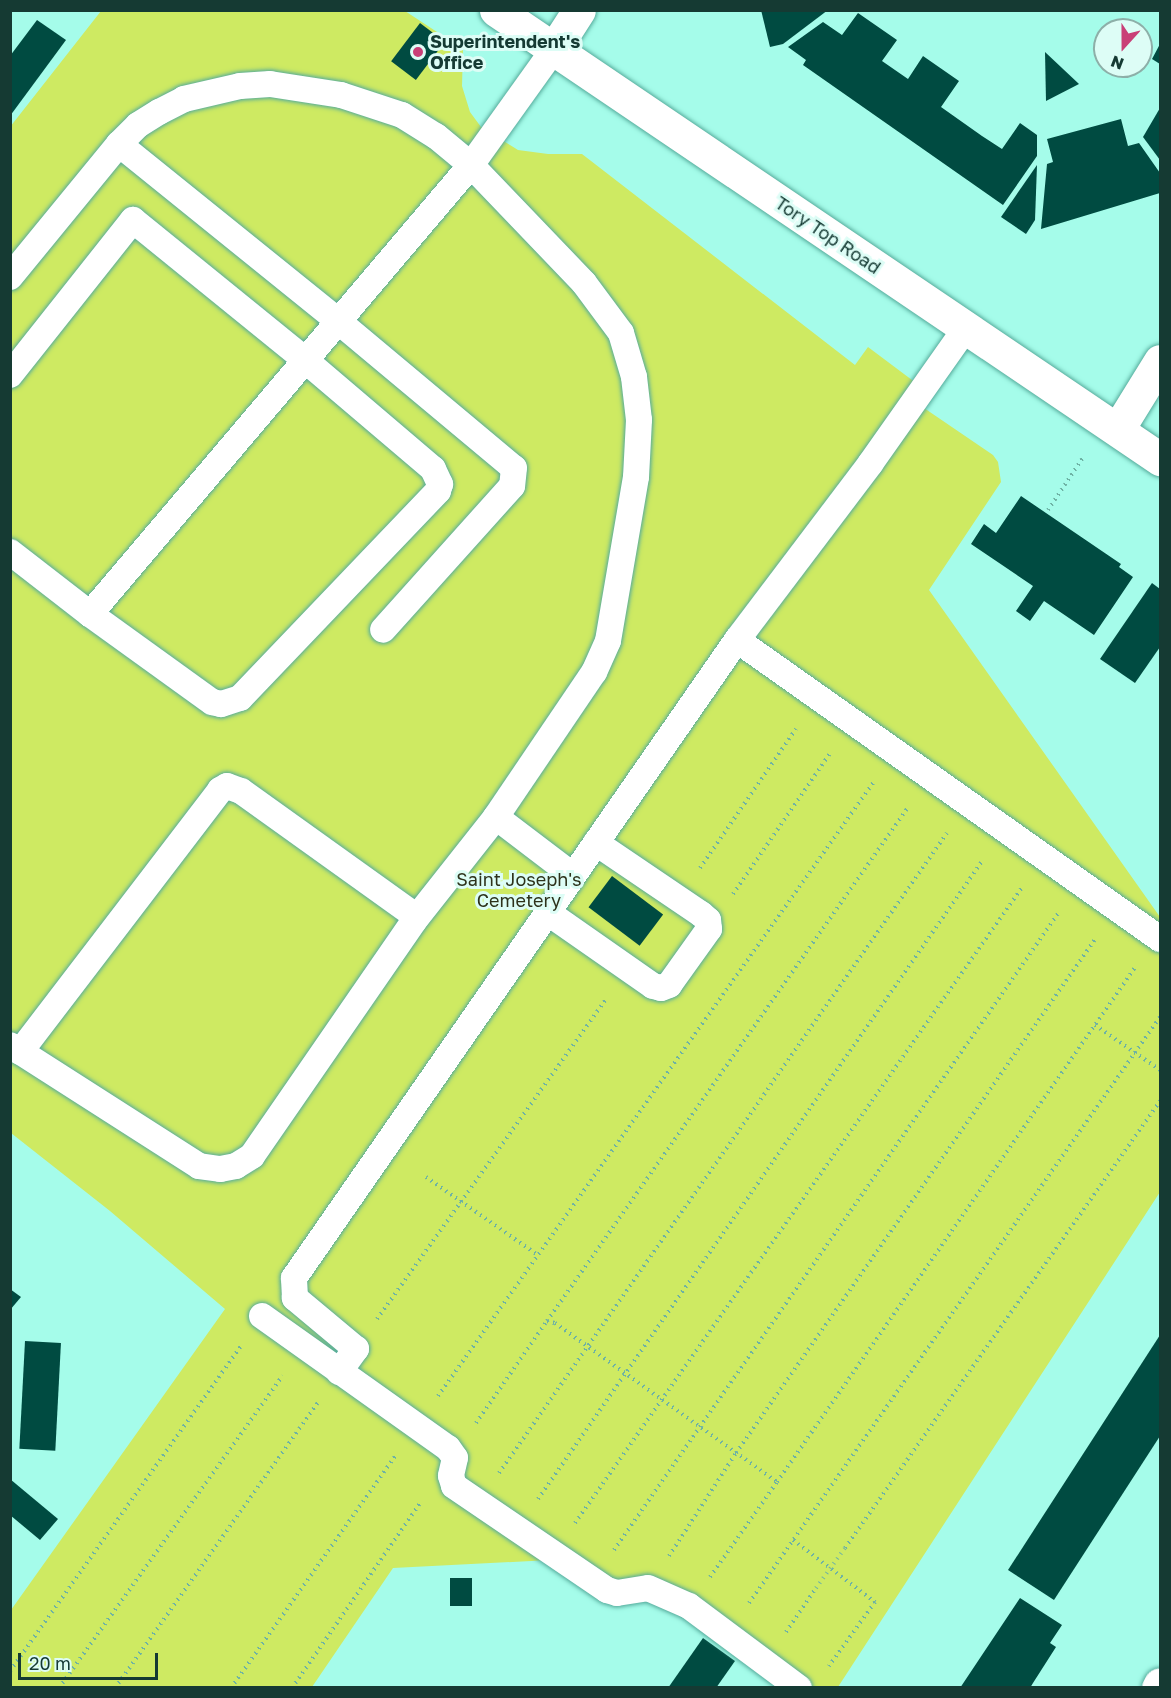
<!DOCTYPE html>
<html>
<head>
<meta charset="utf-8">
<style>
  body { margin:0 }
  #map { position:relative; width:1171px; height:1698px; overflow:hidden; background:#a5fcea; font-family:"Golos Text",sans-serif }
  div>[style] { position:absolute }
  .green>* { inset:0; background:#ceea62 }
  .building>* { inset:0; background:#004b41; transform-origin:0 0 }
  .path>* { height:4px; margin-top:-2px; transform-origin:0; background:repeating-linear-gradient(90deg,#6eb2a4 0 1.5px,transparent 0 6px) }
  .roads { filter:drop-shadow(0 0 2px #55ab9b) drop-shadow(0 0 2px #55ab9b) }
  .lane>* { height:26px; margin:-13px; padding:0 13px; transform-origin:13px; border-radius:13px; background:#fff }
  .street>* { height:33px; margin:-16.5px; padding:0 16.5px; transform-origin:16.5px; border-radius:16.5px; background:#fff }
  .path-bridge>* { height:4px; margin-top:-2px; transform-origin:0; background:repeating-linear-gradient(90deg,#6eb2a4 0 1.5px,transparent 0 6px) }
  .dots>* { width:16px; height:16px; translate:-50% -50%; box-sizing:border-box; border:3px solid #ddfdf6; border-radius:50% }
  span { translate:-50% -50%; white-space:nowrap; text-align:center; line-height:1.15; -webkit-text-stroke:6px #ddfdf6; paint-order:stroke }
  .poi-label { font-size:18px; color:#153a33; font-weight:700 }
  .left { translate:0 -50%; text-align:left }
  .street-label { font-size:18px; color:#153a33 }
  .park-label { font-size:18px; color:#2d321b }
  .frame { position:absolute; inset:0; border:12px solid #153a33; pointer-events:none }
  .north { position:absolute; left:1093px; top:18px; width:60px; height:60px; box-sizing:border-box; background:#ddfdf6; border:2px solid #8dafa8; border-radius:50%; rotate:201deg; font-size:16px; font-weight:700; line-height:24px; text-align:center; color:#153a33 }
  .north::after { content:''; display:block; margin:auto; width:21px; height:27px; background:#c93f77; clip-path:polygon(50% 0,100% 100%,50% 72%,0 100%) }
  .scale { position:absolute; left:18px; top:1653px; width:140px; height:27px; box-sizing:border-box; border:3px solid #153a33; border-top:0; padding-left:8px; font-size:18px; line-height:21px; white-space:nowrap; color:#153a33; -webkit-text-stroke:4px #ddfdf6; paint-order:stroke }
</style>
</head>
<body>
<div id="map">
  <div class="green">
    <i style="clip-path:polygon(101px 11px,405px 11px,463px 49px,462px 86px,470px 112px,481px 127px,518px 150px,548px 154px,582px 154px,855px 365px,868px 347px,932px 395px,924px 408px,993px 455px,998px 462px,1001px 482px,929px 590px,1160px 917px,1160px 1192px,838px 1687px,780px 1687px,655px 1594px,550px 1560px,393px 1568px,312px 1687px,11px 1687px,11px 1610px,225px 1309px,110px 1211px,11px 1133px,10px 127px)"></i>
  </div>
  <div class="building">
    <i style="clip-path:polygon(761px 10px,828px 10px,783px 44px,770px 47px)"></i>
    <i style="clip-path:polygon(858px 13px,897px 40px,882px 61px,908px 79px,923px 56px,959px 81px,941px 107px,982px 136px,1002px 149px,1020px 123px,1037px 135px,1037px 156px,1003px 205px,803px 65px,806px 60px,788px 47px,823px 22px,842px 35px)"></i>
    <i style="clip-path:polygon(37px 20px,66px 40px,10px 116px,10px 56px)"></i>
    <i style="left:420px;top:23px;width:31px;height:48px;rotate:37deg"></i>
    <i style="clip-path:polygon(1160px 44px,1160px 64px,1152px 59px)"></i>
    <i style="clip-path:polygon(1045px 52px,1079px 84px,1046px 101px)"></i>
    <i style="clip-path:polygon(1160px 108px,1160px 160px,1143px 137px)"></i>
    <i style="clip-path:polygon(1121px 119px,1128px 146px,1139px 143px,1160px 173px,1160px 193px,1041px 229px,1047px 164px,1053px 162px,1047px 139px)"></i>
    <i style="clip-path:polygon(1037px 165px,1035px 220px,1026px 234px,1001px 217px)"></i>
    <i style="clip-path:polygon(1021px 496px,1121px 564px,1119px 567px,1133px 577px,1094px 635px,1044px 601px,1030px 621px,1016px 611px,1033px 586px,971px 544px,984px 524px,996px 533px)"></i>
    <i style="clip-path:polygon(1152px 583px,1160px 589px,1160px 647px,1135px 683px,1100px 659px)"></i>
    <i style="left:612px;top:876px;width:64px;height:39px;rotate:37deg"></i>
    <i style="clip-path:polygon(10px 1289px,21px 1297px,10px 1310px)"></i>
    <i style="clip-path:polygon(1160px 1335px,1160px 1436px,1054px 1600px,1008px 1570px)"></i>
    <i style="left:25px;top:1341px;width:36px;height:108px;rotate:3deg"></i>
    <i style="clip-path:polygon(10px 1479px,58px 1519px,40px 1540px,10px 1515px)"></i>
    <i style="left:450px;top:1578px;width:22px;height:28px"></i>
    <i style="clip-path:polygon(1020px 1598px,1062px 1625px,1050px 1643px,1056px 1647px,1033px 1683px,1030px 1688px,960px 1688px)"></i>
    <i style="clip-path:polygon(703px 1638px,735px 1661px,716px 1688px,668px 1688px)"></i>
  </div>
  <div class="path">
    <i style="left:1048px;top:510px;width:65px;rotate:-56.3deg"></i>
    <i style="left:700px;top:868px;width:169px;rotate:-55.4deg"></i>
    <i style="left:733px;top:894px;width:173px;rotate:-55.4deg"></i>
    <i style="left:1095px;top:1025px;width:79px;rotate:34.7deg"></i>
    <i style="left:426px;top:1177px;width:136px;rotate:34.9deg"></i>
    <i style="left:377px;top:1319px;width:395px;rotate:-54.4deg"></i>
    <i style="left:547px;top:1321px;width:629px;rotate:-54.9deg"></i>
    <i style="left:438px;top:1396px;width:752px;rotate:-54.64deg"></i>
    <i style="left:476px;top:1423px;width:124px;rotate:-55.2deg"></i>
    <i style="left:547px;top:1321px;width:8px;rotate:14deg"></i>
    <i style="left:555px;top:1323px;width:273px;rotate:35.6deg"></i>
    <i style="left:777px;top:1482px;width:629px;rotate:-55.17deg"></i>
    <i style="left:499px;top:1473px;width:781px;rotate:-55.01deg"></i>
    <i style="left:538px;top:1499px;width:779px;rotate:-55.15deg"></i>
    <i style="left:575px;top:1523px;width:779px;rotate:-54.88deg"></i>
    <i style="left:793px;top:1540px;width:103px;rotate:37.1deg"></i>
    <i style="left:875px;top:1602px;width:79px;rotate:125.7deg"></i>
    <i style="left:845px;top:1548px;width:547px;rotate:-54.83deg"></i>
    <i style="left:614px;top:1550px;width:778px;rotate:-55.1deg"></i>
    <i style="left:669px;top:1556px;width:123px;rotate:-57deg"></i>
    <i style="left:736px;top:1453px;width:628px;rotate:-55.05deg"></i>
    <i style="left:710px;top:1577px;width:116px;rotate:-54.8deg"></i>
    <i style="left:749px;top:1603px;width:716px;rotate:-54.96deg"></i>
    <i style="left:786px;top:1632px;width:53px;rotate:-55.7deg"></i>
    <i style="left:10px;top:1671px;width:399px;rotate:-54.6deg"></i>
    <i style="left:59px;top:1688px;width:384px;rotate:-54.4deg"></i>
    <i style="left:115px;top:1688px;width:351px;rotate:-54.6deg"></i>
    <i style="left:231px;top:1688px;width:284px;rotate:-54.7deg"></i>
    <i style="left:292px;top:1688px;width:225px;rotate:-55.3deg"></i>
  </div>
  <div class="roads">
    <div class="lane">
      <i style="left:119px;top:144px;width:282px;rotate:38.9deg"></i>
      <i style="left:338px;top:321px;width:229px;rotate:39.9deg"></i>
      <i style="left:514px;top:468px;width:18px;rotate:96deg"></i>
      <i style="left:512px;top:486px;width:193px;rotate:131.9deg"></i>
      <i style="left:10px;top:277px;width:172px;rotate:-50.7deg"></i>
      <i style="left:119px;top:144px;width:27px;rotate:-45deg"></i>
      <i style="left:138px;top:125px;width:25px;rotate:-32deg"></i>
      <i style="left:159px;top:112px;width:28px;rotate:-27deg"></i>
      <i style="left:184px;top:99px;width:57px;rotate:-13.1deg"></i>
      <i style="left:240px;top:86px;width:30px;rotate:-4deg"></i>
      <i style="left:270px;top:84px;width:72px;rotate:8.8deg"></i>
      <i style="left:341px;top:95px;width:64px;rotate:18.2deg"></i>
      <i style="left:402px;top:115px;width:40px;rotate:32deg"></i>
      <i style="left:436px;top:136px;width:45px;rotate:39.6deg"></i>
      <i style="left:471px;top:165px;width:163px;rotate:46.2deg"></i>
      <i style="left:584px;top:283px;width:62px;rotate:53.5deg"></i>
      <i style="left:621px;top:333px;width:46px;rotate:73.5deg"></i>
      <i style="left:634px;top:377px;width:43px;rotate:83.4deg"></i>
      <i style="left:639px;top:420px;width:57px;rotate:93deg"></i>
      <i style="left:636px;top:477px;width:166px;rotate:99.7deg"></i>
      <i style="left:608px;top:641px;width:34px;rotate:114deg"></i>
      <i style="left:594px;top:672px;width:175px;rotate:124.1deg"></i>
      <i style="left:496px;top:817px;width:132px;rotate:128.3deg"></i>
      <i style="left:414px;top:921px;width:285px;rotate:124.6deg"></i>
      <i style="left:252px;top:1156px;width:19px;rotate:148deg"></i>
      <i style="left:236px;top:1166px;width:16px;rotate:169deg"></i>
      <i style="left:220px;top:1169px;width:21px;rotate:-172deg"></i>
      <i style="left:199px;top:1166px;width:224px;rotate:-147.4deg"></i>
      <i style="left:10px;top:375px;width:198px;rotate:-51.6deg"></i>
      <i style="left:133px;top:220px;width:222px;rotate:39.1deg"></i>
      <i style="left:305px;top:360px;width:168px;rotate:40.4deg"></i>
      <i style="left:433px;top:469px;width:17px;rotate:65deg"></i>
      <i style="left:440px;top:484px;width:7px;rotate:106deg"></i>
      <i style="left:438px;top:491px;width:286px;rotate:133.7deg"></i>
      <i style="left:240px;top:698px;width:20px;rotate:162deg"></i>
      <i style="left:221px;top:704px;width:9px;rotate:-167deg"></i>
      <i style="left:212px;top:702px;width:150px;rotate:-144.2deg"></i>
      <i style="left:10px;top:552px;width:101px;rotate:37.8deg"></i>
      <i style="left:90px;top:614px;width:589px;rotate:-49.68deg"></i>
      <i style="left:471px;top:165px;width:143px;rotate:-54.4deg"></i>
      <i style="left:737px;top:640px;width:518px;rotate:35.25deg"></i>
      <i style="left:496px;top:817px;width:96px;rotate:37.3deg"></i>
      <i style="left:547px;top:912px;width:129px;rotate:34.9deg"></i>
      <i style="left:653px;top:986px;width:8px;rotate:14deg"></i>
      <i style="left:661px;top:988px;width:9px;rotate:-21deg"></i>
      <i style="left:669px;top:985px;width:69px;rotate:-54.5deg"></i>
      <i style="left:709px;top:929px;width:9px;rotate:-96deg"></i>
      <i style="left:708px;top:920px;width:9px;rotate:-139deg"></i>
      <i style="left:701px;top:914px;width:127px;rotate:-145.9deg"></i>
      <i style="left:20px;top:1052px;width:330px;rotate:-52.6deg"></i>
      <i style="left:220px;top:790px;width:8px;rotate:-30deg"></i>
      <i style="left:227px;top:786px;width:15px;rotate:20deg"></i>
      <i style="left:241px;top:791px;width:216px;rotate:35.6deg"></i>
      <i style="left:262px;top:1316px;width:228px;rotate:35.4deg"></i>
      <i style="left:448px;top:1448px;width:12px;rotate:55deg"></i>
      <i style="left:455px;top:1458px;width:18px;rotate:103deg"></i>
      <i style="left:451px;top:1476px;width:10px;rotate:73deg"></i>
      <i style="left:454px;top:1486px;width:185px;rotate:34.2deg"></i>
      <i style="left:607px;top:1590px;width:10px;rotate:17deg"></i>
      <i style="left:617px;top:1593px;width:31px;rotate:-9deg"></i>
      <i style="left:648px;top:1588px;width:45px;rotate:23.7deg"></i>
      <i style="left:689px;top:1606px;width:137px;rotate:36.7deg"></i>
      <i style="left:339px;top:1372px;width:29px;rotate:-54deg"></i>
      <i style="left:356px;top:1349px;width:80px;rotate:-140.1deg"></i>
      <i style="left:295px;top:1298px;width:20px;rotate:-93deg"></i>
      <i style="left:294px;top:1278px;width:777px;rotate:-55.23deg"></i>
      <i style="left:737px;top:640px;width:221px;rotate:-52.9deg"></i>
      <i style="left:870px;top:464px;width:166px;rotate:-54.8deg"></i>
    </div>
    <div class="street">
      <i style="left:496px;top:10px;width:802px;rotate:34.07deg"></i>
      <i style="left:554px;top:49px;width:46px;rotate:-57.3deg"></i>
      <i style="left:1118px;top:429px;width:80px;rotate:-58.3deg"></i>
      <i style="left:1158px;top:1688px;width:4px;rotate:-63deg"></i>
    </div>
  </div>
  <div class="path-bridge">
    <i style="left:816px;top:1588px;width:49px;rotate:-54.1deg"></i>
  </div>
  <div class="dots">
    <i style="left:418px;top:52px;background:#c93f77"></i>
  </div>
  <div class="poi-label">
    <span class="left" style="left:430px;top:52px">Superintendent's<br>Office</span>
  </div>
  <div class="street-label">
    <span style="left:828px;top:235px;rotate:34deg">Tory Top Road</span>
  </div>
  <div class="park-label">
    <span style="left:519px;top:890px">Saint Joseph's<br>Cemetery</span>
  </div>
  <div class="frame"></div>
  <div class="north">N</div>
  <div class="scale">20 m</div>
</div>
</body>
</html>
